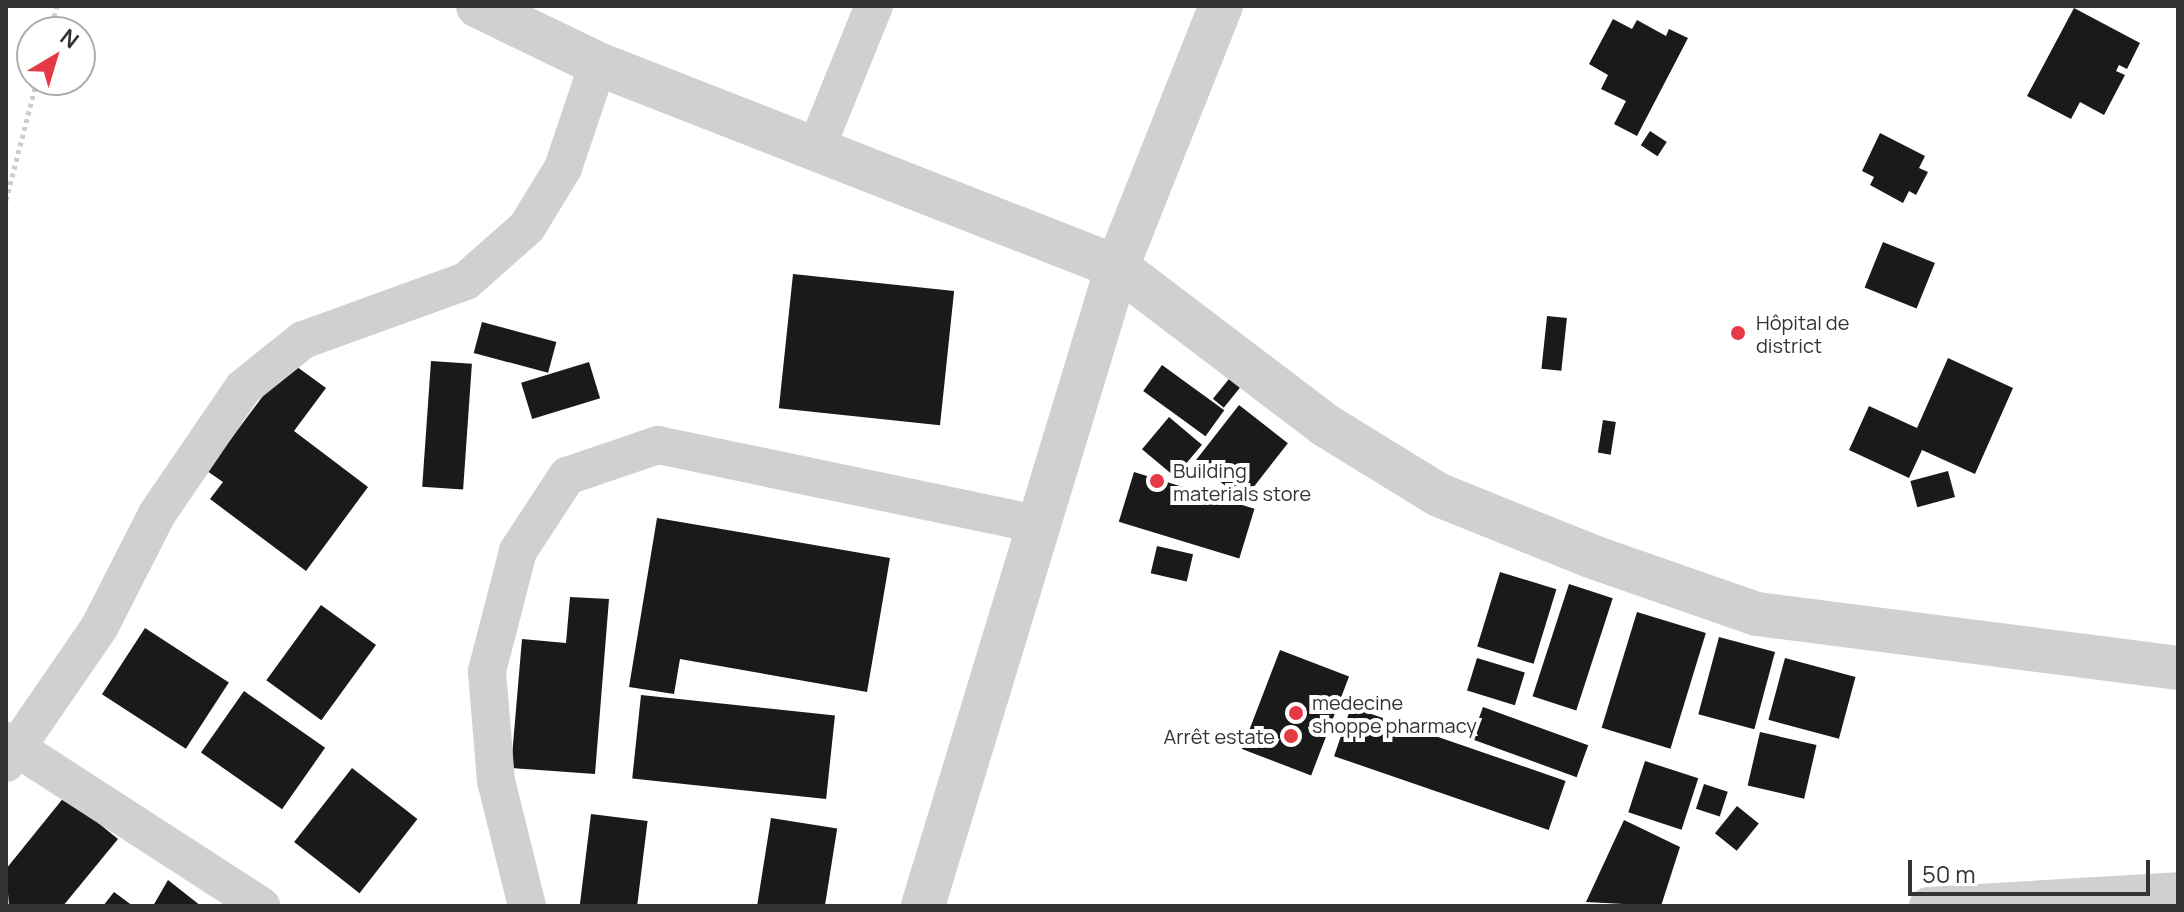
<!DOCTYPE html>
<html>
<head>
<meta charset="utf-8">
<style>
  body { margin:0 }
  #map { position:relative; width:2184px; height:912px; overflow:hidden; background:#fff; font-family:Manrope,sans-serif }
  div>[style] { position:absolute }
  .building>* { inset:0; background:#1a1a1a; transform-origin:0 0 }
  .path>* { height:5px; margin-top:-2.5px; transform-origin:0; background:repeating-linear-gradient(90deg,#cdcdcd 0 4px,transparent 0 8px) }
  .minor>* { height:38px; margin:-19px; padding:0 19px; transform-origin:19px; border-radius:19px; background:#d0d0d0 }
  .tertiary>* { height:44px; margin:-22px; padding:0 22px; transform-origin:22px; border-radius:22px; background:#d0d0d0 }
  .dots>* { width:22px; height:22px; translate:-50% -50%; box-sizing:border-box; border:4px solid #fff; border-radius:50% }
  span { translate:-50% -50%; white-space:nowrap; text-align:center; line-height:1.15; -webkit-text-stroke:8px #fff; paint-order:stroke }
  .poi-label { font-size:20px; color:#333 }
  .left { translate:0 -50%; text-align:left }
  .right { translate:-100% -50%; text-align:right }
  .frame { position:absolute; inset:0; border:8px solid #333; pointer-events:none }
  .north { position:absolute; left:16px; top:16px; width:80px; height:80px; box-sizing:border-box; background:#fff; border:2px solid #adadad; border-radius:50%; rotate:38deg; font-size:22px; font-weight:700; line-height:32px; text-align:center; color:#333 }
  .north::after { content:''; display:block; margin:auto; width:28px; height:36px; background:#e63946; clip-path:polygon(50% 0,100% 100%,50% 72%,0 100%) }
  .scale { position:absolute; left:1908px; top:860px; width:242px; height:36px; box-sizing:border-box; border:4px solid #333; border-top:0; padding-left:10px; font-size:24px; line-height:28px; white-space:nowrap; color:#333; -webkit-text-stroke:6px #fff; paint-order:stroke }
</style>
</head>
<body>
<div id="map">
  <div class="building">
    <i style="clip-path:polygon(2074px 8px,2140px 43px,2127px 69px,2119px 65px,2116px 71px,2125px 75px,2104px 115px,2080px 102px,2071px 119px,2027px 96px)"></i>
    <i style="clip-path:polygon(1613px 19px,1632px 29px,1637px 20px,1666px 36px,1669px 29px,1688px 38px,1637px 136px,1614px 124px,1626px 101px,1601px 89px,1608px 75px,1589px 64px)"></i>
    <i style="left:1650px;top:131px;width:20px;height:17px;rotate:33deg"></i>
    <i style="clip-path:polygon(1880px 133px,1925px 156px,1919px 168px,1928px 172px,1916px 195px,1909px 191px,1903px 203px,1870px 185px,1874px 177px,1862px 171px)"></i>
    <i style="left:1883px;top:242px;width:56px;height:49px;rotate:22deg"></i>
    <i style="left:793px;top:274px;width:162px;height:135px;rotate:6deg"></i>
    <i style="left:1547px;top:316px;width:20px;height:53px;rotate:6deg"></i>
    <i style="left:482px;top:322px;width:77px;height:32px;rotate:15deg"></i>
    <i style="clip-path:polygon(1948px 358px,2013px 388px,1975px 474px,1922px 450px,1909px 478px,1849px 450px,1869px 406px,1917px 428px)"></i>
    <i style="clip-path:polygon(289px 361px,326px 388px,294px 431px,368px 487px,306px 571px,210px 499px,223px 482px,207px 471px)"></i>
    <i style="left:431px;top:361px;width:41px;height:126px;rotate:4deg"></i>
    <i style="left:589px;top:362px;width:38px;height:71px;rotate:73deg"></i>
    <i style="left:1162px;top:365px;width:77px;height:32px;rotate:36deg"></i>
    <i style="left:1233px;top:374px;width:14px;height:32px;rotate:39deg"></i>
    <i style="left:1239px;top:405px;width:62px;height:72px;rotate:38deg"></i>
    <i style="left:1169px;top:417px;width:43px;height:42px;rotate:40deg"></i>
    <i style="left:1603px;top:420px;width:13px;height:33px;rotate:9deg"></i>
    <i style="left:1948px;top:471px;width:27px;height:39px;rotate:75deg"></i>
    <i style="left:1134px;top:472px;width:126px;height:52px;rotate:17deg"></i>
    <i style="clip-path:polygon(657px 518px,890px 558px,867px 692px,680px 659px,674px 694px,629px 687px)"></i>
    <i style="left:1157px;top:546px;width:37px;height:28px;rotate:13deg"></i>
    <i style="left:1500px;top:572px;width:59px;height:78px;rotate:17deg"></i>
    <i style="left:1569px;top:584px;width:46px;height:118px;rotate:18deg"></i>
    <i style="clip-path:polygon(570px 597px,609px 599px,595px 774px,511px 768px,522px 639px,566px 643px)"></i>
    <i style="left:321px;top:605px;width:68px;height:93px;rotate:36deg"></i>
    <i style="left:1637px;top:612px;width:72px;height:121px;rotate:17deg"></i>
    <i style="left:145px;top:628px;width:100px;height:79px;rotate:33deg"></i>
    <i style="left:1719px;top:637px;width:58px;height:80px;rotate:15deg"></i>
    <i style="left:1280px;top:650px;width:74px;height:106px;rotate:21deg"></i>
    <i style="left:1477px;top:658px;width:50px;height:34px;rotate:17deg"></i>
    <i style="left:1785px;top:658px;width:73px;height:64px;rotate:15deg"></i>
    <i style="left:244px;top:691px;width:99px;height:75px;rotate:35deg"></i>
    <i style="left:641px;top:695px;width:195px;height:84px;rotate:6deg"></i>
    <i style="left:1351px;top:707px;width:227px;height:52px;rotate:19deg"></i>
    <i style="left:1483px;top:707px;width:112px;height:34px;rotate:20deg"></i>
    <i style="left:1760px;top:732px;width:58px;height:55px;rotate:13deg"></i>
    <i style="left:1645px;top:761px;width:56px;height:54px;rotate:18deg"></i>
    <i style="left:352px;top:768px;width:83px;height:94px;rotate:38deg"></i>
    <i style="left:1704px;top:784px;width:25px;height:26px;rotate:18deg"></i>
    <i style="clip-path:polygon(65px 796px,118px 839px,63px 906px,9px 906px,6px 869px)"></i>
    <i style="left:1737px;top:806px;width:28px;height:35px;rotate:39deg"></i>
    <i style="left:591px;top:814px;width:57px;height:93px;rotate:7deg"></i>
    <i style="left:771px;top:818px;width:67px;height:89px;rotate:9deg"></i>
    <i style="clip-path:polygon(1624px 820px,1680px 847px,1661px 906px,1586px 902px)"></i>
    <i style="clip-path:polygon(168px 880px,201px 906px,153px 906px)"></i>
    <i style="clip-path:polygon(114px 892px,133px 906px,103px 906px)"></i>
  </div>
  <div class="path">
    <i style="left:50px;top:32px;width:27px;rotate:-75deg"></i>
    <i style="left:6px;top:200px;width:124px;rotate:-75.5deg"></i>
  </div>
  <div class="minor">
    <i style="left:815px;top:151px;width:157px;rotate:-67.9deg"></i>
    <i style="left:6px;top:741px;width:304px;rotate:32.9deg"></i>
    <i style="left:6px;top:763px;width:166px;rotate:-55.5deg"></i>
    <i style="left:100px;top:626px;width:126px;rotate:-63deg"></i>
    <i style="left:157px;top:514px;width:153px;rotate:-55.7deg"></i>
    <i style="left:243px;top:388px;width:77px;rotate:-38.7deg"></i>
    <i style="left:303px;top:340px;width:173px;rotate:-19.9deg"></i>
    <i style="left:466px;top:281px;width:81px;rotate:-41.5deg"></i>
    <i style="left:527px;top:227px;width:69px;rotate:-58.6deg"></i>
    <i style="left:563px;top:168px;width:110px;rotate:-71.4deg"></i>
    <i style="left:527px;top:906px;width:129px;rotate:-103.9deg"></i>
    <i style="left:496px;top:781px;width:110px;rotate:-94.7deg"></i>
    <i style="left:487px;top:671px;width:124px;rotate:-75.5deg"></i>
    <i style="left:518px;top:551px;width:90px;rotate:-56.8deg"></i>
    <i style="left:567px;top:476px;width:96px;rotate:-18.8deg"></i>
    <i style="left:658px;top:445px;width:390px;rotate:11.8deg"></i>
    <i style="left:1928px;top:906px;width:250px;rotate:-3.4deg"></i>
  </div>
  <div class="tertiary">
    <i style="left:478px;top:6px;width:133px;rotate:25.8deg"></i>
    <i style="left:598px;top:64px;width:557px;rotate:21.36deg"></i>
    <i style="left:1117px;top:267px;width:261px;rotate:37.2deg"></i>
    <i style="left:1325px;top:425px;width:134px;rotate:31.6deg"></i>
    <i style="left:1439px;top:495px;width:169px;rotate:21.9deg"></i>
    <i style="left:1596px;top:558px;width:170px;rotate:19.2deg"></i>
    <i style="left:1757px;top:614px;width:424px;rotate:7.3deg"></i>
    <i style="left:923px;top:906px;width:668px;rotate:-73.11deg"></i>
    <i style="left:1117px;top:267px;width:281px;rotate:-68.3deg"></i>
  </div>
  <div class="dots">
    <i style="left:1738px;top:333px;background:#e63946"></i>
    <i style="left:1157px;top:481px;background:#e63946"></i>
    <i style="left:1296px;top:713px;background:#e63946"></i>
    <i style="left:1291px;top:736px;background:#e63946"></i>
  </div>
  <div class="poi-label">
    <span class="left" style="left:1756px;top:334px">Hôpital de<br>district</span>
    <span class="left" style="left:1173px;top:482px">Building<br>materials store</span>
    <span class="left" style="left:1312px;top:714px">medecine<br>shoppe pharmacy</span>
    <span class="right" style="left:1275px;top:736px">Arrêt estate</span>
  </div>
  <div class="frame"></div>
  <div class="north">N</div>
  <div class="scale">50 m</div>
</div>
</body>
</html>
